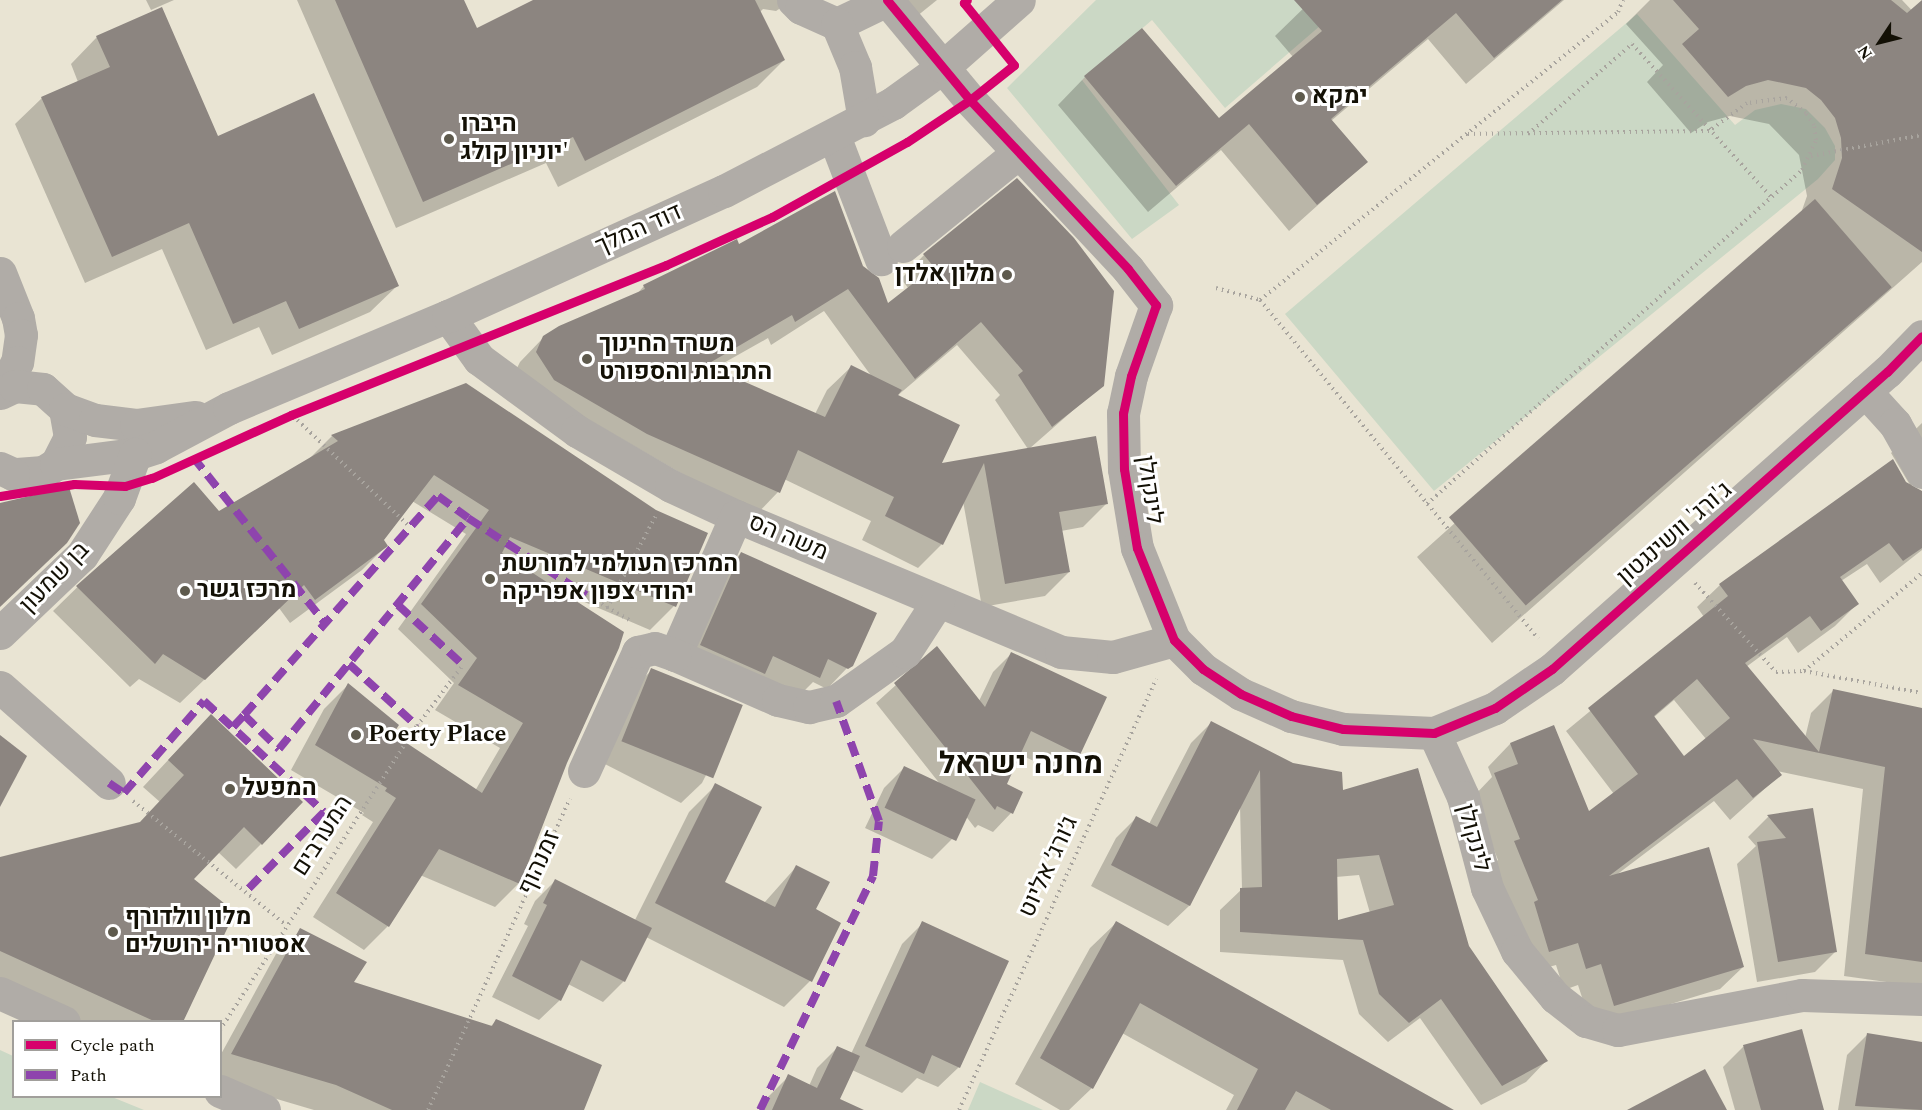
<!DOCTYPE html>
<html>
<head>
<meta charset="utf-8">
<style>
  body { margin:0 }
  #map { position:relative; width:1922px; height:1110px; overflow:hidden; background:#e9e4d3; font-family:Spectral,Heebo,serif }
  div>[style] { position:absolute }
  .green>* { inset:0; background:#cbd8c5 }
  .shadow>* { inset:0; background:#0003 }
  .building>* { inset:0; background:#8c8580; transform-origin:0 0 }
  .path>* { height:4px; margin-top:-2px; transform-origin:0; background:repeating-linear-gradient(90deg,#a8a49e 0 1.5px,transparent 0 6px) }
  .minor>* { height:33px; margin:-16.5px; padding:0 16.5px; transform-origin:16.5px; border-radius:16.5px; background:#b0aca7 }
  .quiet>* { height:8px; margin-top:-4px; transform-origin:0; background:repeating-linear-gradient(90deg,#8e44ad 0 15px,transparent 0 23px) }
  .cycleway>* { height:9px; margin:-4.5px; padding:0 4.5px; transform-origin:4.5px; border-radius:4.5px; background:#d6006c }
  .dots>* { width:16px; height:16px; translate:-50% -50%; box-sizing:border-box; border:3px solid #fff; border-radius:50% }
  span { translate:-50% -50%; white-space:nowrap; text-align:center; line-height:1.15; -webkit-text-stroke:6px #fff; paint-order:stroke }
  .poi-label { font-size:24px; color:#131005; font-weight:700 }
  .left { translate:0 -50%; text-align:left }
  .right { translate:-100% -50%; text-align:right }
  .street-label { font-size:24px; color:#131005 }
  .district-label { font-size:30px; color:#131005; font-weight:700 }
  .legend { position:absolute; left:12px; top:1020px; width:210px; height:78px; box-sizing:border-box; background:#fff; border:2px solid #a19f9b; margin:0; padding:8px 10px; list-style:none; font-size:18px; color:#131005 }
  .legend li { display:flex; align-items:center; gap:12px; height:30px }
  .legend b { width:30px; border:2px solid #a19f9b }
  .north { position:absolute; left:1850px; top:12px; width:60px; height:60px; -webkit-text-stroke:4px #fff; paint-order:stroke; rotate:235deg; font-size:16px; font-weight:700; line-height:24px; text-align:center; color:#131005 }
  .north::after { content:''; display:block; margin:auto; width:21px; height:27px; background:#131005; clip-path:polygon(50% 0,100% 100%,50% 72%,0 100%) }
</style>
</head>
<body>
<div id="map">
  <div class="green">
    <i style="clip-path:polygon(1096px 0,1350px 0,1225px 108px,1152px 20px,1082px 80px,1179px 205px,1132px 239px,1007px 88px)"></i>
    <i style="clip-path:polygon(1637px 14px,1735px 125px,1755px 110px,1781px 104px,1806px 109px,1825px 128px,1835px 146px,1835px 160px,1818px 179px,1434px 491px,1285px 314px)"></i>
    <i style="clip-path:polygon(0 1050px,13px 1056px,14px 1096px,112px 1097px,144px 1110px,0 1110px)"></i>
    <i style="clip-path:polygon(980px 1082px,1043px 1110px,968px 1110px)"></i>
  </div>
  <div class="shadow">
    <i style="clip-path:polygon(146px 0,174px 0,151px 10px)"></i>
    <i style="clip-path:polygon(297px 0,463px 0,476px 30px,537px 0,793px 0,776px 11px,763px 9px,760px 12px,784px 60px,757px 87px,558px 187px,546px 163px,396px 228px)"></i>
    <i style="clip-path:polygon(878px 0,937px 0,901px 29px)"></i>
    <i style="clip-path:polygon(1312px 0,1564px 0,1466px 84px,1428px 39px,1331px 121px,1366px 162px,1289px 231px,1221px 150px,1148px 212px,1058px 105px,1085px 77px,1219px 120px,1293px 57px,1275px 36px)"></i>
    <i style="clip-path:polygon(1650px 0,1902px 0,1922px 21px,1922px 262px,1492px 643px,1417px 557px,1801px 213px,1807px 196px,1799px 155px,1769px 124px,1730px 116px,1708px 122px,1691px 133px,1647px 82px,1663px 65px,1626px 24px)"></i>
    <i style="clip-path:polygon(97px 37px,218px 138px,397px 286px,370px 312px,272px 355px,259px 327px,206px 350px,162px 249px,85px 283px,15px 124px,42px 98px,78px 82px,71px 64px)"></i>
    <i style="clip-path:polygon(evenodd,738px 246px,862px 267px,887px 306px,909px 289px,901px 279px,924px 255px,1102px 385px,1029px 449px,1106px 504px,1083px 527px,1061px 531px,1069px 572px,1045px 596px,982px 607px,963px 501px,942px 544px,918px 568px,862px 540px,871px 521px,784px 479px,778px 492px,755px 516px,513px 376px,520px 362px,544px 337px,636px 295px,644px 286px,738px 246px,824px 311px,872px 377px,851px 367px,827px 390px,815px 414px,713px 369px,768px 338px,771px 345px,824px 311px,738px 246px,957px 345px,1000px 395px,995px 400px,1028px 449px,939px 465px,897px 396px,957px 345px)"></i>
    <i style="clip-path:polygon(465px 385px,674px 606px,650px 630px,568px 595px,566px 763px,519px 883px,495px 907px,420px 875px,388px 926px,364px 950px,313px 917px,373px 822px,362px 815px,364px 813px,291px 770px,324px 709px,348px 685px,391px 735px,475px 791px,500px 748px,435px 710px,454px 683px,398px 629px,466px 534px,412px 501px,382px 540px,386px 546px,362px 570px,290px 623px,279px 608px,180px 703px,139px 679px,130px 687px,53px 611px,100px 565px,194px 484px,219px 513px,308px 460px,332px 436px)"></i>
    <i style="clip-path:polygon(1922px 423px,1922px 485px,1910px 485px,1891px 453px)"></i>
    <i style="clip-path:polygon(evenodd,1867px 479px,1922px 492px,1922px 550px,1880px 583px,1867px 564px,1841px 581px,1857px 604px,1835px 626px,1798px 653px,1787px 637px,1746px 667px,1805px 738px,1811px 713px,1833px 691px,1922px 710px,1922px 987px,1844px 976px,1863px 789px,1777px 771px,1780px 775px,1730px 820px,1714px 801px,1615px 876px,1743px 967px,1720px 989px,1592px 1028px,1578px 985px,1564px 990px,1556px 965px,1527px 973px,1493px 864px,1498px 860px,1473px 797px,1492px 777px,1488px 767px,1510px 744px,1554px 727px,1588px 813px,1614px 794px,1566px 731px,1704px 617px,1697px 607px,1720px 585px,1867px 479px,1674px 700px,1706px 739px,1684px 758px,1653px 718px,1674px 700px)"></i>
    <i style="clip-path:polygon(741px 553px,847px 668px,827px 689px,813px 682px,798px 697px,680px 666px,721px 574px)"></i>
    <i style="clip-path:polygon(937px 648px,979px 701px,993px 672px,1012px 653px,1078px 754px,1059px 773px,1019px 754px,1005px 785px,1011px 813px,993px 832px,978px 825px,975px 828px,965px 815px,952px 839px,932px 859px,865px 828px,884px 788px,904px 768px,940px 784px,876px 703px)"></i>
    <i style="clip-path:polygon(652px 670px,741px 706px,702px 783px,681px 803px,599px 761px,631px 690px)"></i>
    <i style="clip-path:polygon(evenodd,1211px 723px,1341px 791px,1468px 946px,1546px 1061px,1526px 1082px,1481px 1105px,1420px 1018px,1388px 1042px,1359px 1014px,1343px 960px,1220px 952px,1220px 910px,1242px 889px,1240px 806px,1189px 906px,1168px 926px,1091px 886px,1116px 838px,1136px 818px,1149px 824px,1191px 743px,1211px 723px,1359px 875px,1370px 913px,1336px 922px,1336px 877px,1359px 875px)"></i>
    <i style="clip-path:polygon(185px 742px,261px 844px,236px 869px,218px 852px,192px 880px,181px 1022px,74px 1022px,0 988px,0 859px,139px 824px,160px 802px,143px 787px)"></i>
    <i style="clip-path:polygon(716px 785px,723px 882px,764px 903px,796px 867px,814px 910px,810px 981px,784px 1007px,646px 937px,624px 981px,603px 1002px,568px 984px,560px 1000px,539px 1020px,492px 997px,528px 926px,524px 924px,535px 901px,555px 881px,635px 920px,689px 812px)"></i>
    <i style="clip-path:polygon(1812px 810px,1836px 951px,1815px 972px,1757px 982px,1737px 864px,1756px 846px,1748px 837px,1768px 817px)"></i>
    <i style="clip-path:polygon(923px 923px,959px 1067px,938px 1087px,917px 1078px,902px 1093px,852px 1070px,834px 1110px,762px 1110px,768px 1097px,789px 1076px,809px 1086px,817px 1068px,837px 1048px,851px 1054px,902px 944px)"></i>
    <i style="clip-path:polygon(1116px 923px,1451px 1110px,1226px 1110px,1234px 1095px,1122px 1033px,1092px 1088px,1069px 1110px,1060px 1110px,1015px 1084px,1090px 948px)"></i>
    <i style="clip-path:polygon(301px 930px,351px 983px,490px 1027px,496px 1021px,583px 1110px,314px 1110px,220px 1082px,220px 1056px,276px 954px)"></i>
    <i style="clip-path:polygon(1801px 1031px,1823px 1110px,1735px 1110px,1723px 1067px,1743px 1047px)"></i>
    <i style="clip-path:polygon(1867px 1035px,1922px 1043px,1922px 1110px,1838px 1110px,1847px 1055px)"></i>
  </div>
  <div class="building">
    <i style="clip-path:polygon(335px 0,464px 0,477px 28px,533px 0,755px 0,785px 60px,585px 161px,573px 137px,423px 202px)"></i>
    <i style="clip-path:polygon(1294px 0,1562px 0,1494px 58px,1456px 13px,1331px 119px,1368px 162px,1317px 205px,1249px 124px,1176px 186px,1084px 76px,1142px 28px,1219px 118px,1322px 31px)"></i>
    <i style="clip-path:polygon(1673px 0,1891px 0,1907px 13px,1922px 0,1922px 252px,1832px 189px,1842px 158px,1841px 138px,1835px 118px,1821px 100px,1806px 88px,1768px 80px,1746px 86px,1728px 97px,1682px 44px,1699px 29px)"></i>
    <i style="clip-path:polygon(162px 7px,218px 136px,314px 93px,399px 286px,299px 329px,286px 301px,233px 324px,189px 223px,112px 257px,41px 97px,110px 67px,96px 36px)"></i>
    <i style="clip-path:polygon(1017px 178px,1074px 238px,1114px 291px,1104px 386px,1052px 427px,1018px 375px,1023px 371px,981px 322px,915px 379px,848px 289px,795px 322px,792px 315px,706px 365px,825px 417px,851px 365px,902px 390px,898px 395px,960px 425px,942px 463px,1096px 436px,1108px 504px,1059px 512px,1070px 572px,1005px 584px,984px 463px,943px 545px,885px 516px,894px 497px,798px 450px,780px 493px,647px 434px,554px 380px,536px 352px,543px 336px,559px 326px,645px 289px,643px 285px,737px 239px,739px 244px,835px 191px,863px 266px,879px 278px,888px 303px,934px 267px,923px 254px)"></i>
    <i style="left:1815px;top:199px;width:117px;height:485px;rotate:49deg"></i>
    <i style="clip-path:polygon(466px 383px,656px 510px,708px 533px,676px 607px,510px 537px,502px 553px,624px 632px,619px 648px,567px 763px,520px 884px,439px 849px,389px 927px,336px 893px,396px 798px,385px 791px,387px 788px,315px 745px,348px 683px,399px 725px,393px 734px,482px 793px,523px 723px,458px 685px,477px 658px,421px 604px,489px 510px,434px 475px,384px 540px,388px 546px,315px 600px,304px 585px,205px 680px,163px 654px,155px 664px,76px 586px,194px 482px,219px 511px,338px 441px,331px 435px)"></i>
    <i style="clip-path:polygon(evenodd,1893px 459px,1906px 482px,1922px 491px,1922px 548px,1903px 561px,1889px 543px,1840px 577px,1859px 604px,1821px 631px,1810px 616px,1745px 663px,1819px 752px,1833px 689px,1922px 708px,1922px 962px,1865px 954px,1885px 767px,1753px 739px,1782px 775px,1753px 798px,1737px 779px,1609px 876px,1709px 847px,1744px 967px,1614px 1006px,1601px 964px,1586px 969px,1578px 943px,1549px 952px,1534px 902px,1538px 900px,1514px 841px,1520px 839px,1494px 773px,1518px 764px,1510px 743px,1554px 725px,1589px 811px,1638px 774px,1588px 708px,1728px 596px,1719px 584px,1893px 459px,1697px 679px,1730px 718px,1684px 756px,1654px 716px,1697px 679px)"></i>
    <i style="clip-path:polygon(69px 487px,80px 523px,67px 543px,0 607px,0 503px)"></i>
    <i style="clip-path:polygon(741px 552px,877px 613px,853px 666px,848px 669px,828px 659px,820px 678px,773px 656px,765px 674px,700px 645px)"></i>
    <i style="clip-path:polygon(937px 646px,985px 707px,1011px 652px,1107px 697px,1080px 755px,1031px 731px,1007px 784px,1023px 792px,1013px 814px,997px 806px,995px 810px,894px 683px)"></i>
    <i style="left:651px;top:668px;width:99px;height:79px;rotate:22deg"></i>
    <i style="clip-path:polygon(211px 714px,303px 802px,262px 845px,244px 827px,194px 879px,235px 912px,183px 1022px,156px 1022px,0 951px,0 857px,140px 822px,184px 775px,168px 760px)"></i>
    <i style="clip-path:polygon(evenodd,1211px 721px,1293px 763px,1342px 772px,1343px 790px,1418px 768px,1469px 946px,1548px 1061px,1502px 1086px,1441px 999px,1409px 1023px,1379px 994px,1363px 940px,1240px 932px,1240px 888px,1262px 887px,1260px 770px,1190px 906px,1111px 865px,1136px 816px,1157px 827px,1211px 721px,1379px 855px,1394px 905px,1338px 920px,1337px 859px,1379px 855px)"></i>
    <i style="clip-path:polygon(0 735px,27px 756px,0 807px)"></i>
    <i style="left:904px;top:766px;width:79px;height:46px;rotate:25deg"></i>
    <i style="clip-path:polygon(715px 783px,762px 807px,725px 882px,775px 907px,796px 865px,830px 882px,816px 909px,841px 923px,812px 982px,655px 903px)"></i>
    <i style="clip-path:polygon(1813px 808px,1837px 952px,1778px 962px,1757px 842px,1786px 838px,1767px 815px)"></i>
    <i style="clip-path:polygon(555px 879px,652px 928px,625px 982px,581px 960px,561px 1001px,512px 976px,547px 905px,543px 903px)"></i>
    <i style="clip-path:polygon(922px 921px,1009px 961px,960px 1068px,932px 1055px,924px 1074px,865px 1046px)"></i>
    <i style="clip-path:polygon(1116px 921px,1257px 1000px,1454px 1110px,1331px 1110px,1296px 1091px,1285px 1110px,1237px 1110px,1258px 1069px,1140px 1003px,1093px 1089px,1040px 1058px)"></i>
    <i style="clip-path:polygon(300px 928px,367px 962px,354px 982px,492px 1026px,496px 1019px,602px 1065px,584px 1110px,392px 1110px,336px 1085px,231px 1054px)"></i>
    <i style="clip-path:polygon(1802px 1029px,1824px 1110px,1761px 1110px,1743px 1045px)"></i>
    <i style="clip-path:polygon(1867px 1033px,1922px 1042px,1922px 1110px,1855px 1106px)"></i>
    <i style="clip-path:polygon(837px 1046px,860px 1056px,840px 1099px,864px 1110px,772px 1110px,788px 1074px,817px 1088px)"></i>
    <i style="clip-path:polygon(1705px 1069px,1727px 1110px,1627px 1110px,1680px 1082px)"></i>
  </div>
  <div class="path">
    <i style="left:1528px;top:134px;width:138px;rotate:-40.9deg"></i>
    <i style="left:1632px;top:44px;width:207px;rotate:47.7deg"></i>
    <i style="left:1811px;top:156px;width:113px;rotate:-10.7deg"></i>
    <i style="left:1216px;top:288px;width:46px;rotate:15.3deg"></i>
    <i style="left:1260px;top:300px;width:459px;rotate:-38.8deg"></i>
    <i style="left:1618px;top:12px;width:13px;rotate:-67deg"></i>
    <i style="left:1260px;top:300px;width:438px;rotate:50.6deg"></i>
    <i style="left:293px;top:416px;width:161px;rotate:43.5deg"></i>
    <i style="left:1427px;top:504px;width:502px;rotate:-41.69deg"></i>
    <i style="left:1802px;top:170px;width:33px;rotate:-65deg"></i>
    <i style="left:1816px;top:140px;width:15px;rotate:-98deg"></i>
    <i style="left:1814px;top:125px;width:14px;rotate:-124deg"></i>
    <i style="left:1806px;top:113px;width:24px;rotate:-142deg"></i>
    <i style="left:1787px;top:98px;width:40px;rotate:172.9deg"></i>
    <i style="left:1747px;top:103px;width:47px;rotate:143.6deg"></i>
    <i style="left:1709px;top:131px;width:243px;rotate:179.3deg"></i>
    <i style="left:1695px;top:583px;width:120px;rotate:47.7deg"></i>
    <i style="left:1776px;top:672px;width:28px;rotate:-2deg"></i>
    <i style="left:1804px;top:671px;width:120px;rotate:10.6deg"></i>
    <i style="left:586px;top:595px;width:52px;rotate:30deg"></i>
    <i style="left:607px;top:608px;width:107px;rotate:-62.2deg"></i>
    <i style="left:1804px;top:671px;width:153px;rotate:-39.7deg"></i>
    <i style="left:133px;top:801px;width:197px;rotate:39deg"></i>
    <i style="left:220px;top:1030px;width:362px;rotate:-57.1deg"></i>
    <i style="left:417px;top:726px;width:76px;rotate:-53deg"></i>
    <i style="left:428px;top:1110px;width:342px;rotate:-65.5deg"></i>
    <i style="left:959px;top:1110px;width:474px;rotate:-65.4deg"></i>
  </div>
  <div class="minor">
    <i style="left:793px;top:0;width:11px;rotate:45deg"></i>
    <i style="left:801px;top:8px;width:39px;rotate:24deg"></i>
    <i style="left:837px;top:24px;width:55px;rotate:-25.6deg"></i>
    <i style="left:887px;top:0;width:130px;rotate:50.3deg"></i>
    <i style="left:970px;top:100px;width:231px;rotate:46.9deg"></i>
    <i style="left:1128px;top:269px;width:46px;rotate:52.1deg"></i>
    <i style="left:1156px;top:305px;width:75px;rotate:109.4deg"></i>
    <i style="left:1131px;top:376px;width:38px;rotate:102deg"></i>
    <i style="left:1123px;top:413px;width:56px;rotate:89deg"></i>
    <i style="left:1124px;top:469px;width:80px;rotate:80.7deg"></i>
    <i style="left:1137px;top:548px;width:99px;rotate:68.1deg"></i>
    <i style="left:1174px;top:640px;width:41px;rotate:45deg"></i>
    <i style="left:1203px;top:669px;width:45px;rotate:33.3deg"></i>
    <i style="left:1241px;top:694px;width:55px;rotate:23.7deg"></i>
    <i style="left:1291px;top:716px;width:54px;rotate:14deg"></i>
    <i style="left:1343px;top:729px;width:91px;rotate:2.5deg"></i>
    <i style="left:1434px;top:733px;width:66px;rotate:-22.3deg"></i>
    <i style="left:1495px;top:708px;width:69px;rotate:-34.4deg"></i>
    <i style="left:1552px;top:669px;width:448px;rotate:-41.6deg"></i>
    <i style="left:1887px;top:372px;width:50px;rotate:-45.8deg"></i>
    <i style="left:837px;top:24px;width:47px;rotate:67.3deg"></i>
    <i style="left:855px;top:67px;width:54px;rotate:80.4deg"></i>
    <i style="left:834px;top:136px;width:132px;rotate:69.1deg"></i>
    <i style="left:903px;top:246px;width:148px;rotate:-39deg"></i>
    <i style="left:0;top:273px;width:48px;rotate:68.2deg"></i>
    <i style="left:18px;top:318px;width:17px;rotate:80deg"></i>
    <i style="left:21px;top:335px;width:27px;rotate:98deg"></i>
    <i style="left:17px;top:362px;width:33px;rotate:119deg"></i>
    <i style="left:448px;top:316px;width:53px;rotate:54.2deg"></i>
    <i style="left:479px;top:359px;width:122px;rotate:36.3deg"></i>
    <i style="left:577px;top:431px;width:109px;rotate:30.3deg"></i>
    <i style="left:671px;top:486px;width:72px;rotate:24.8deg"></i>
    <i style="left:736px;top:516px;width:352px;rotate:22.7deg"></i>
    <i style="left:1061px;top:652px;width:52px;rotate:5.5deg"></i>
    <i style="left:1113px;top:657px;width:63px;rotate:-15.6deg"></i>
    <i style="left:1865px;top:391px;width:45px;rotate:47.7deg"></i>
    <i style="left:1895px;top:424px;width:55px;rotate:60.6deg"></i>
    <i style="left:0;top:393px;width:17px;rotate:-25deg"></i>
    <i style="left:15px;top:386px;width:28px;rotate:6deg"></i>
    <i style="left:43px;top:389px;width:30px;rotate:42deg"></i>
    <i style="left:65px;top:409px;width:28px;rotate:80deg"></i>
    <i style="left:70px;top:437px;width:30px;rotate:117deg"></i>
    <i style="left:56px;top:464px;width:15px;rotate:148deg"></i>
    <i style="left:43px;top:472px;width:30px;rotate:176deg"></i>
    <i style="left:13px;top:474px;width:14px;rotate:-155deg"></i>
    <i style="left:65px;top:409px;width:32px;rotate:20deg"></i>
    <i style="left:95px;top:420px;width:41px;rotate:7deg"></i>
    <i style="left:136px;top:425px;width:60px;rotate:-7.7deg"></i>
    <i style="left:56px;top:464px;width:80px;rotate:-7.2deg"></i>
    <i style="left:135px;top:454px;width:22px;rotate:-18deg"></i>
    <i style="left:156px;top:447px;width:83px;rotate:-28.1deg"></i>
    <i style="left:229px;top:408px;width:238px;rotate:-22.8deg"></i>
    <i style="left:448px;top:316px;width:303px;rotate:-24.4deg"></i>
    <i style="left:724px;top:191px;width:191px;rotate:-27.5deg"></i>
    <i style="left:893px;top:103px;width:62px;rotate:-35.8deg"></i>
    <i style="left:943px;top:67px;width:101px;rotate:-41.4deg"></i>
    <i style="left:736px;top:516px;width:152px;rotate:113.7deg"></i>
    <i style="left:675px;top:655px;width:112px;rotate:23.6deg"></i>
    <i style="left:778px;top:700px;width:32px;rotate:13deg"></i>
    <i style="left:809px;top:707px;width:28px;rotate:-13deg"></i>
    <i style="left:836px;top:701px;width:85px;rotate:-35.4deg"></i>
    <i style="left:905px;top:652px;width:61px;rotate:-57.1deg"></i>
    <i style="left:0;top:633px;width:113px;rotate:-43.6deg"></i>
    <i style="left:82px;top:555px;width:68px;rotate:-57deg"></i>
    <i style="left:119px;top:498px;width:47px;rotate:-70deg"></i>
    <i style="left:0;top:687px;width:145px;rotate:41.4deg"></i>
    <i style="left:1434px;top:733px;width:70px;rotate:65.6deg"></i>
    <i style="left:1463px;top:797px;width:94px;rotate:75.2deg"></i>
    <i style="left:1487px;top:888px;width:70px;rotate:64.5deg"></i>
    <i style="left:1517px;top:951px;width:60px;rotate:50.4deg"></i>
    <i style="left:1555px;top:997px;width:39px;rotate:38deg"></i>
    <i style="left:1586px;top:1021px;width:33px;rotate:16deg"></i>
    <i style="left:1618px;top:1030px;width:187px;rotate:-10.8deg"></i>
    <i style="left:1802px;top:995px;width:120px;rotate:1.9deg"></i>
    <i style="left:584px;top:771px;width:131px;rotate:-65.6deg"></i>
    <i style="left:638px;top:652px;width:17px;rotate:-13deg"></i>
    <i style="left:655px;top:648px;width:21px;rotate:19deg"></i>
    <i style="left:0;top:993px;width:70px;rotate:24.4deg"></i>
    <i style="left:220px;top:1091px;width:48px;rotate:23.4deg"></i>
  </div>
  <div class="quiet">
    <i style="left:193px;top:457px;width:212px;rotate:51.5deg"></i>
    <i style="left:398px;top:605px;width:88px;rotate:42.7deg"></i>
    <i style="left:349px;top:664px;width:92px;rotate:42.4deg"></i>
    <i style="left:244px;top:715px;width:293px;rotate:-48.5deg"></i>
    <i style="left:438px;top:496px;width:37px;rotate:36deg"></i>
    <i style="left:233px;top:727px;width:16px;rotate:-47deg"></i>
    <i style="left:244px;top:715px;width:49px;rotate:44.2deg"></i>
    <i style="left:279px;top:749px;width:298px;rotate:-50.7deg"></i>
    <i style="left:468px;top:518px;width:141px;rotate:33.1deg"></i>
    <i style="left:109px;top:783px;width:18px;rotate:34deg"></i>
    <i style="left:124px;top:793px;width:122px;rotate:-49deg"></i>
    <i style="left:204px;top:701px;width:163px;rotate:42.8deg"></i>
    <i style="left:324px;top:812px;width:112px;rotate:134.6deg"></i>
    <i style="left:760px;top:1110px;width:260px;rotate:-64.2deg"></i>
    <i style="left:873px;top:876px;width:55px;rotate:-83.8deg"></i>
    <i style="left:879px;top:821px;width:127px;rotate:-109.7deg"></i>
  </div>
  <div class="cycleway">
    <i style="left:887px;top:0;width:130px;rotate:50.3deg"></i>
    <i style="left:970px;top:100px;width:231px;rotate:46.9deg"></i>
    <i style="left:1128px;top:269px;width:46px;rotate:52.1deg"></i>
    <i style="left:1156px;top:305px;width:75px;rotate:109.4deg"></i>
    <i style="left:1131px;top:376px;width:38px;rotate:102deg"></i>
    <i style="left:1123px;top:413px;width:56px;rotate:89deg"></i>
    <i style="left:1124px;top:469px;width:80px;rotate:80.7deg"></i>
    <i style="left:1137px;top:548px;width:99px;rotate:68.1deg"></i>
    <i style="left:1174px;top:640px;width:41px;rotate:45deg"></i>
    <i style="left:1203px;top:669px;width:45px;rotate:33.3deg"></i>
    <i style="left:1241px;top:694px;width:55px;rotate:23.7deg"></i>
    <i style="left:1291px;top:716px;width:54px;rotate:14deg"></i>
    <i style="left:1343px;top:729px;width:91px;rotate:2.5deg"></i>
    <i style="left:1434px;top:733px;width:66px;rotate:-22.3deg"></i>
    <i style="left:1495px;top:708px;width:69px;rotate:-34.4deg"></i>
    <i style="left:1552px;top:669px;width:448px;rotate:-41.6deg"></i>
    <i style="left:1887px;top:372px;width:50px;rotate:-45.8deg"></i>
    <i style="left:0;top:496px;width:75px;rotate:-9.2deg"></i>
    <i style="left:74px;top:484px;width:51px;rotate:2.2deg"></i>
    <i style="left:125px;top:486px;width:28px;rotate:-17deg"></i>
    <i style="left:152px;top:478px;width:153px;rotate:-24.4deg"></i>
    <i style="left:291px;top:415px;width:404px;rotate:-21.8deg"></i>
    <i style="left:666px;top:265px;width:116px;rotate:-24.4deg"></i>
    <i style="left:772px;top:217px;width:154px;rotate:-29.1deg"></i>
    <i style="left:907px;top:142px;width:76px;rotate:-33.7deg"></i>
    <i style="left:970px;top:100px;width:56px;rotate:-38.5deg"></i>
    <i style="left:1014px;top:65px;width:80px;rotate:-128.9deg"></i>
    <i style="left:964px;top:3px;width:4px;rotate:-45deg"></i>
  </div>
  <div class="dots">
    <i style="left:1300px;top:97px;background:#5e5a4d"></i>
    <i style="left:449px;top:139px;background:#5e5a4d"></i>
    <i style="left:1007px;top:275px;background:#5e5a4d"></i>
    <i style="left:587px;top:359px;background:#5e5a4d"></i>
    <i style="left:490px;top:579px;background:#5e5a4d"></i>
    <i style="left:185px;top:591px;background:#5e5a4d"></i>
    <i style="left:356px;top:735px;background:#5e5a4d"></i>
    <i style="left:230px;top:789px;background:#5e5a4d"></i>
    <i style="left:113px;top:932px;background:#5e5a4d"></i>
  </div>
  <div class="poi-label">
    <span class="left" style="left:1312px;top:97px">ימקא</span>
    <span class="left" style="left:461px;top:139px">היברו<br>יוניון קולג'</span>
    <span class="right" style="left:995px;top:275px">מלון אלדן</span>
    <span class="left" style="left:599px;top:359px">משרד החינוך<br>התרבות והספורט</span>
    <span class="left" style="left:502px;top:579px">המרכז העולמי למורשת<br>יהודי צפון אפריקה</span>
    <span class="left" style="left:197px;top:591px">מרכז גשר</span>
    <span class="left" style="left:368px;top:735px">Poerty Place</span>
    <span class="left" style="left:242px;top:789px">המפעל</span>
    <span class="left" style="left:125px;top:932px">מלון וולדורף<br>אסטוריה ירושלים</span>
  </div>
  <div class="street-label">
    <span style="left:639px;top:230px;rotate:-24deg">דוד המלך</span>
    <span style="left:1149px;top:490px;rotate:82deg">לינקולן</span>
    <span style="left:1675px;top:534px;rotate:-41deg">ג'ורג' וושינגטון</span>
    <span style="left:788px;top:538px;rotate:23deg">משה הס</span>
    <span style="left:55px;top:578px;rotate:-46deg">בן שמעון</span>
    <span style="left:323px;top:836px;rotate:-57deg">המערבים</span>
    <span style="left:1473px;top:838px;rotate:75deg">לינקולן</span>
    <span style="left:540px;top:863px;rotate:-65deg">זמנהוף</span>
    <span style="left:1049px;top:867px;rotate:-65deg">ג׳ורג׳ אליוט</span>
  </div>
  <div class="district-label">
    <span style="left:1021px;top:764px">מחנה ישראל</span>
  </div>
  <ul class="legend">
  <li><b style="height:8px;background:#d6006c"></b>Cycle path</li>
  <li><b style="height:8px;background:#8e44ad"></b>Path</li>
  </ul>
  <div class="north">N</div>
</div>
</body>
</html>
